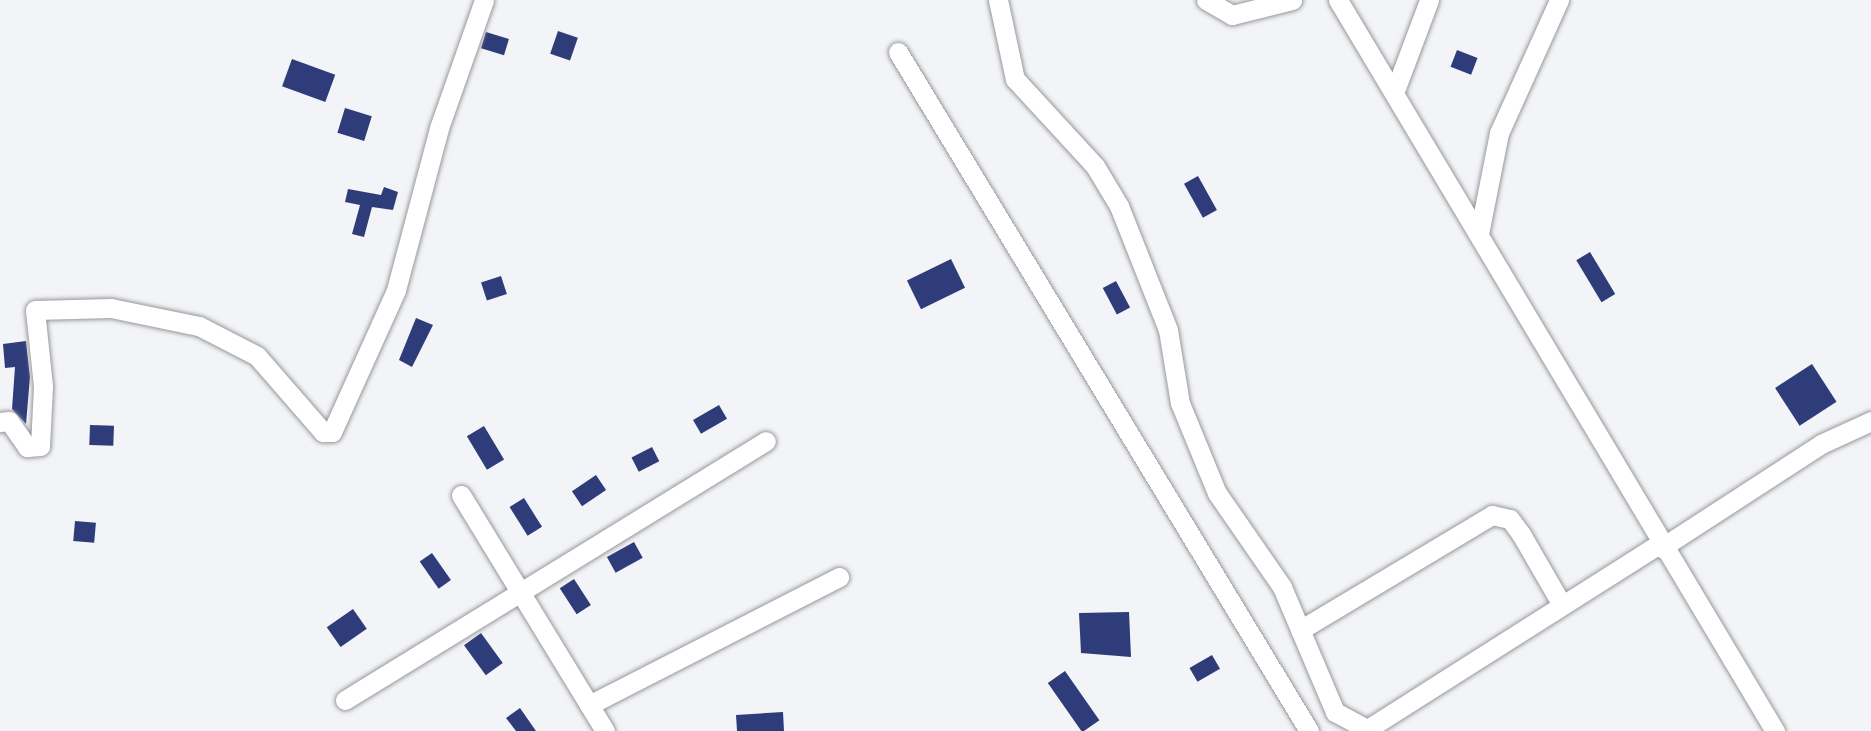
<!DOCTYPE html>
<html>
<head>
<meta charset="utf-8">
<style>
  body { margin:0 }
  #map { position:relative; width:1871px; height:731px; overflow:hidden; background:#f3f4f7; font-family:Manrope,sans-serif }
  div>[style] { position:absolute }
  .building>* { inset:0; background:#2f3c7a; transform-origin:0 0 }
  .roads { filter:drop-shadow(0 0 2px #97989b) drop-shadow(0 0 2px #97989b) }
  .minor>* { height:19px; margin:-9.5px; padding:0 9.5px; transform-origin:9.5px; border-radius:9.5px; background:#fff }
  span { translate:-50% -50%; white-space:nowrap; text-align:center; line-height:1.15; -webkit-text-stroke:7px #f3f4f7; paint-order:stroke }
</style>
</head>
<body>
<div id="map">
  <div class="building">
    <i style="left:558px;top:31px;width:21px;height:24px;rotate:19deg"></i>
    <i style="left:486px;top:32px;width:24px;height:17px;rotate:17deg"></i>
    <i style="left:1457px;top:50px;width:22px;height:18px;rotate:21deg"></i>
    <i style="left:292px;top:59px;width:46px;height:29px;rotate:20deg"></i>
    <i style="left:345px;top:108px;width:28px;height:26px;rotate:17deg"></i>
    <i style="left:1198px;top:176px;width:39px;height:16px;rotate:61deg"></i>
    <i style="clip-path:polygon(384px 187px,398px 192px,393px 210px,372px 207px,364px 237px,352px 234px,360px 205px,345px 202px,348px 189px,381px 195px)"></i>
    <i style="left:1590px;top:252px;width:49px;height:16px;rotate:59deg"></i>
    <i style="left:951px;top:259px;width:32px;height:49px;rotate:64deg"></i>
    <i style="left:501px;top:276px;width:19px;height:21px;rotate:72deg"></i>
    <i style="left:1116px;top:281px;width:30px;height:15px;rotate:62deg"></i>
    <i style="clip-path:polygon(416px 318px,433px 325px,412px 367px,399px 360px)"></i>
    <i style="clip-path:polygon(26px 341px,30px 377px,26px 424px,12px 409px,15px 367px,5px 368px,3px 344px)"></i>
    <i style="left:1812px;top:364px;width:45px;height:44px;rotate:57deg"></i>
    <i style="left:719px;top:405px;width:16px;height:30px;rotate:60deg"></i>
    <i style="left:90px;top:425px;width:24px;height:20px;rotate:2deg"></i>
    <i style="left:484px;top:426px;width:39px;height:20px;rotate:59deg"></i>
    <i style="left:652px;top:447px;width:16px;height:23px;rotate:63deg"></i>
    <i style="left:596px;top:475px;width:18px;height:29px;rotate:56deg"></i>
    <i style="left:524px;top:498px;width:34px;height:17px;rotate:58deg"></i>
    <i style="left:75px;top:521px;width:21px;height:20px;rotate:5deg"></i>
    <i style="left:634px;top:542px;width:18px;height:31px;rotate:61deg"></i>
    <i style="left:432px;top:553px;width:33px;height:15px;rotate:55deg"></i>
    <i style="left:574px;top:579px;width:31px;height:17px;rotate:57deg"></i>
    <i style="left:353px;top:609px;width:24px;height:32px;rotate:55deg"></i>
    <i style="clip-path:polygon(1129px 612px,1131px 657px,1081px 653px,1079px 613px)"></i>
    <i style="left:481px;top:633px;width:37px;height:21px;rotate:54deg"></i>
    <i style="left:1212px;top:655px;width:16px;height:26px;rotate:60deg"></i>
    <i style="left:1065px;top:671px;width:60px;height:21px;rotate:55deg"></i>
    <i style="clip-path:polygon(520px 708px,536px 731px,516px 731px,506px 718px)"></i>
    <i style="clip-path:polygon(783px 712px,784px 731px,737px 731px,736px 715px)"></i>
  </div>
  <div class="roads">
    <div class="minor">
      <i style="left:998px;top:0;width:81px;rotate:77.9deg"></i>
      <i style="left:1015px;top:79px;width:118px;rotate:47.4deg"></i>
      <i style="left:1095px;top:166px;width:47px;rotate:59deg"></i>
      <i style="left:1119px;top:206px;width:133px;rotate:68.4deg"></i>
      <i style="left:1168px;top:330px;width:74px;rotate:80.7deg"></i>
      <i style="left:1180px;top:403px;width:97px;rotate:67.7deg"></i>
      <i style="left:1217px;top:493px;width:114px;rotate:55.3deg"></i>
      <i style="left:1282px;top:587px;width:136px;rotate:67deg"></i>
      <i style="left:1335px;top:712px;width:40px;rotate:28deg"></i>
      <i style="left:1206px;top:0;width:30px;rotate:30deg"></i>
      <i style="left:1232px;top:15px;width:62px;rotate:-14deg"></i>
      <i style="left:1338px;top:0;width:852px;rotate:59.13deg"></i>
      <i style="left:898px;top:52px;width:794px;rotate:58.81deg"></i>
      <i style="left:1396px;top:88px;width:94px;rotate:-69.4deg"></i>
      <i style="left:1479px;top:234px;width:103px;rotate:-78.8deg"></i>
      <i style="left:1499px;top:133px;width:146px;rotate:-65.7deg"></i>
      <i style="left:0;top:422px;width:9px;rotate:-6deg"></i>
      <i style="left:9px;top:421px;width:32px;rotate:55deg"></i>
      <i style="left:27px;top:447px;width:13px;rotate:-4deg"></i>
      <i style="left:40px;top:446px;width:60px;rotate:-87.1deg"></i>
      <i style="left:43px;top:386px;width:76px;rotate:-96deg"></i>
      <i style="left:35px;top:310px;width:76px;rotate:-1.5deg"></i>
      <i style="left:111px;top:308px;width:90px;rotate:11.6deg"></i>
      <i style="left:199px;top:326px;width:65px;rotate:27.3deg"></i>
      <i style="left:257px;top:356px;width:101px;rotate:49deg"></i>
      <i style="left:323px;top:432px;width:9px"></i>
      <i style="left:332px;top:432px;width:156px;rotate:-65.7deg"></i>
      <i style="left:396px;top:290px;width:168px;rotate:-75.1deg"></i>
      <i style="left:439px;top:128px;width:136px;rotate:-70.6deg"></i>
      <i style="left:461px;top:495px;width:276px;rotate:58.6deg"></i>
      <i style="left:1661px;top:548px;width:191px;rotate:-33deg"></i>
      <i style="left:1821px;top:444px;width:55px;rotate:-24.7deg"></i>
      <i style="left:1300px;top:630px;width:224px;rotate:-30.9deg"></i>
      <i style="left:1492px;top:515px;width:18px;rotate:13deg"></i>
      <i style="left:1510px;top:519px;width:19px;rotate:54deg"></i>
      <i style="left:1521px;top:534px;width:82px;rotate:60deg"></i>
      <i style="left:345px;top:700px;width:494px;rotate:-31.6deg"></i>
      <i style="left:589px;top:705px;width:281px;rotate:-27.1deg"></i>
      <i style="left:1366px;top:730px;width:346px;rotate:-32.4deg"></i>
    </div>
  </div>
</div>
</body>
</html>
